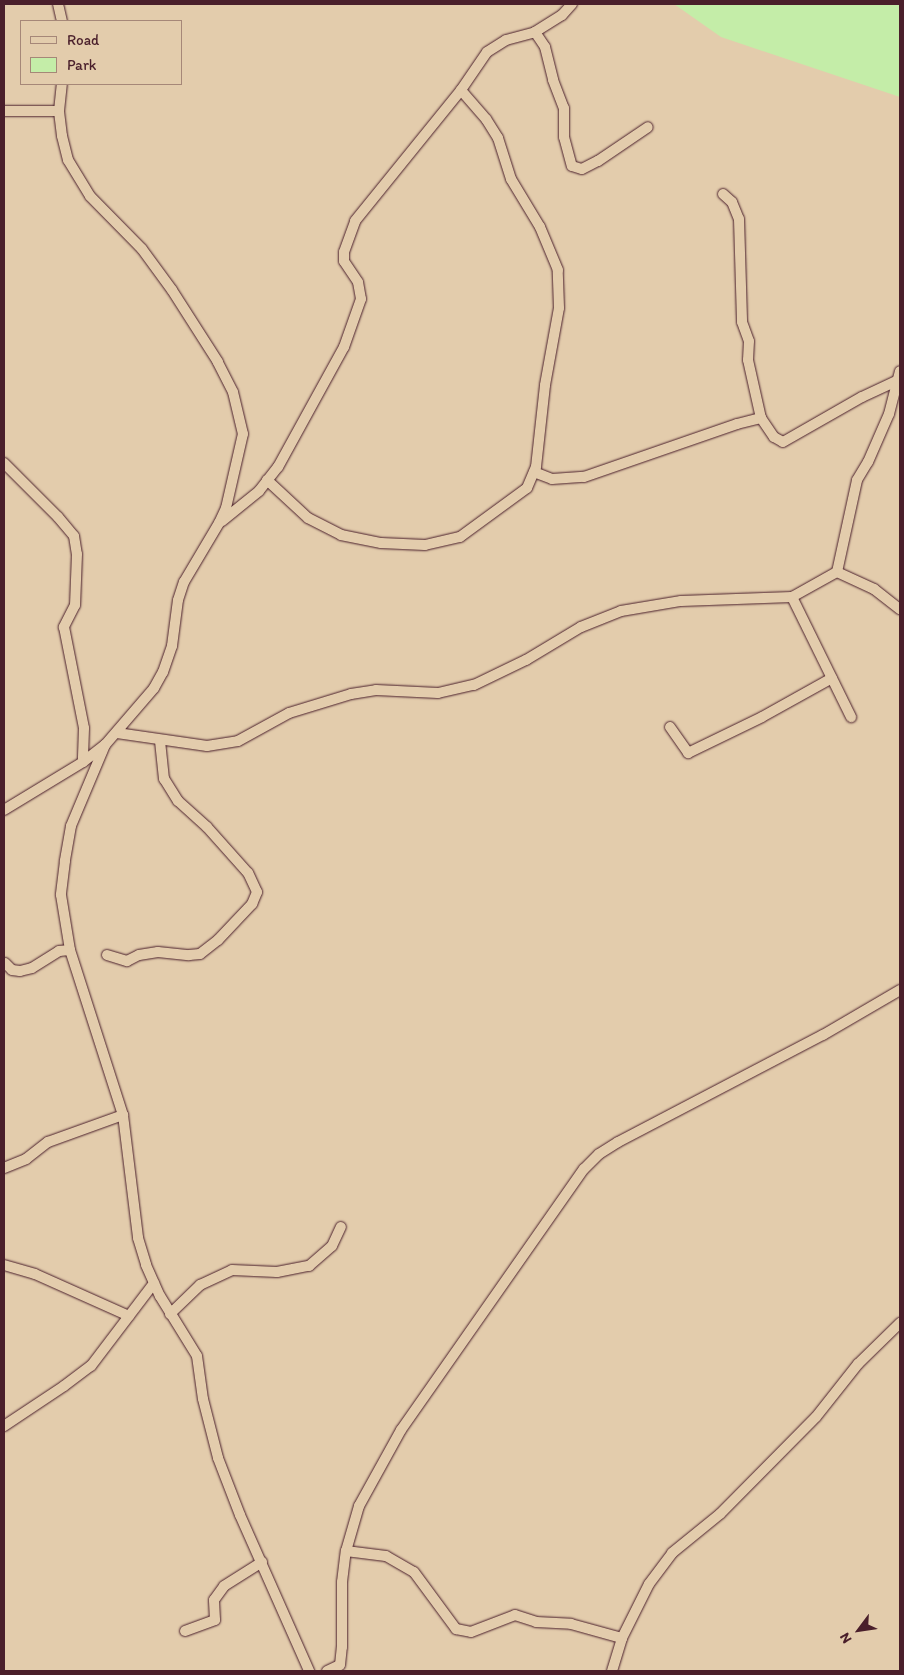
<!DOCTYPE html>
<html>
<head>
<meta charset="utf-8">
<style>
  body { margin:0 }
  #map { position:relative; width:904px; height:1675px; overflow:hidden; background:#e3ccac; font-family:Itim,sans-serif }
  div>[style] { position:absolute }
  .green>* { inset:0; background:#c4eda8 }
  .roads { filter:drop-shadow(0 0 1px #4a1f2b) drop-shadow(0 0 1px #4a1f2b) }
  .minor>* { height:10px; margin:-5px; padding:0 5px; transform-origin:5px; border-radius:5px; background:#e3ccac }
  span { translate:-50% -50%; white-space:nowrap; text-align:center; line-height:1.15; -webkit-text-stroke:5px #e3ccac; paint-order:stroke }
  .frame { position:absolute; inset:0; border:5px solid #4a1f2b; pointer-events:none }
  .legend { position:absolute; left:20px; top:20px; width:162px; height:65px; box-sizing:border-box; background:#e3ccac; border:1px solid #a68778; margin:0; padding:6px 9px; list-style:none; font-size:15px; color:#4a1f2b }
  .legend li { display:flex; align-items:center; gap:10px; height:25px }
  .legend b { width:25px; border:1px solid #a68778 }
  .north { position:absolute; left:834px; top:1605px; width:50px; height:50px; -webkit-text-stroke:4px #e3ccac; paint-order:stroke; rotate:239deg; font-size:14px; font-weight:700; line-height:20px; text-align:center; color:#4a1f2b }
  .north::after { content:''; display:block; margin:auto; width:18px; height:22px; background:#4a1f2b; clip-path:polygon(50% 0,100% 100%,50% 72%,0 100%) }
</style>
</head>
<body>
<div id="map">
  <div class="green">
    <i style="clip-path:polygon(674px 4px,900px 4px,900px 97px,721px 37px)"></i>
  </div>
  <div class="roads">
    <div class="minor">
      <i style="left:58px;top:4px;width:17px;rotate:77deg"></i>
      <i style="left:572px;top:4px;width:15px;rotate:132deg"></i>
      <i style="left:562px;top:15px;width:32px;rotate:148deg"></i>
      <i style="left:535px;top:32px;width:18px;rotate:56deg"></i>
      <i style="left:545px;top:47px;width:34px;rotate:76deg"></i>
      <i style="left:553px;top:80px;width:30px;rotate:69deg"></i>
      <i style="left:564px;top:108px;width:29px;rotate:90deg"></i>
      <i style="left:564px;top:137px;width:30px;rotate:75deg"></i>
      <i style="left:572px;top:166px;width:10px;rotate:17deg"></i>
      <i style="left:582px;top:169px;width:18px;rotate:-27deg"></i>
      <i style="left:598px;top:161px;width:60px;rotate:-34.2deg"></i>
      <i style="left:4px;top:111px;width:55px"></i>
      <i style="left:723px;top:194px;width:12px;rotate:42deg"></i>
      <i style="left:732px;top:202px;width:18px;rotate:68deg"></i>
      <i style="left:739px;top:219px;width:103px;rotate:88.3deg"></i>
      <i style="left:742px;top:322px;width:20px;rotate:70deg"></i>
      <i style="left:749px;top:341px;width:19px;rotate:93deg"></i>
      <i style="left:748px;top:360px;width:59px;rotate:77.4deg"></i>
      <i style="left:761px;top:418px;width:23px;rotate:56deg"></i>
      <i style="left:774px;top:437px;width:10px;rotate:29deg"></i>
      <i style="left:783px;top:442px;width:91px;rotate:-29.7deg"></i>
      <i style="left:862px;top:397px;width:40px;rotate:-25deg"></i>
      <i style="left:4px;top:463px;width:76px;rotate:45deg"></i>
      <i style="left:58px;top:517px;width:25px;rotate:50deg"></i>
      <i style="left:74px;top:536px;width:18px;rotate:81deg"></i>
      <i style="left:77px;top:554px;width:51px;rotate:92.2deg"></i>
      <i style="left:75px;top:605px;width:25px;rotate:117deg"></i>
      <i style="left:64px;top:627px;width:103px;rotate:78.8deg"></i>
      <i style="left:84px;top:728px;width:34px;rotate:92deg"></i>
      <i style="left:534px;top:472px;width:19px;rotate:21deg"></i>
      <i style="left:552px;top:479px;width:32px;rotate:-4deg"></i>
      <i style="left:584px;top:477px;width:162px;rotate:-19.1deg"></i>
      <i style="left:737px;top:424px;width:25px;rotate:-14deg"></i>
      <i style="left:267px;top:480px;width:56px;rotate:42.8deg"></i>
      <i style="left:308px;top:518px;width:37px;rotate:27deg"></i>
      <i style="left:341px;top:535px;width:41px;rotate:11.3deg"></i>
      <i style="left:381px;top:543px;width:44px;rotate:2.6deg"></i>
      <i style="left:425px;top:545px;width:36px;rotate:-13deg"></i>
      <i style="left:460px;top:537px;width:83px;rotate:-36.2deg"></i>
      <i style="left:527px;top:488px;width:23px;rotate:-67deg"></i>
      <i style="left:536px;top:467px;width:82px;rotate:-83.7deg"></i>
      <i style="left:545px;top:385px;width:78px;rotate:-79.7deg"></i>
      <i style="left:559px;top:308px;width:38px;rotate:-92deg"></i>
      <i style="left:558px;top:270px;width:47px;rotate:-112.7deg"></i>
      <i style="left:540px;top:227px;width:56px;rotate:-121.1deg"></i>
      <i style="left:511px;top:179px;width:43px;rotate:-107.6deg"></i>
      <i style="left:498px;top:138px;width:22px;rotate:-122deg"></i>
      <i style="left:486px;top:119px;width:38px;rotate:-131deg"></i>
      <i style="left:222px;top:521px;width:48px;rotate:-39deg"></i>
      <i style="left:259px;top:491px;width:31px;rotate:-52deg"></i>
      <i style="left:278px;top:467px;width:137px;rotate:-61.2deg"></i>
      <i style="left:344px;top:347px;width:51px;rotate:-70.5deg"></i>
      <i style="left:361px;top:299px;width:17px;rotate:-100deg"></i>
      <i style="left:358px;top:282px;width:25px;rotate:-124deg"></i>
      <i style="left:344px;top:261px;width:9px;rotate:-90deg"></i>
      <i style="left:344px;top:252px;width:33px;rotate:-70deg"></i>
      <i style="left:355px;top:221px;width:169px;rotate:-51deg"></i>
      <i style="left:461px;top:90px;width:46px;rotate:-55.6deg"></i>
      <i style="left:487px;top:52px;width:22px;rotate:-32deg"></i>
      <i style="left:506px;top:40px;width:30px;rotate:-15deg"></i>
      <i style="left:837px;top:572px;width:94px;rotate:-77.7deg"></i>
      <i style="left:857px;top:480px;width:21px;rotate:-59deg"></i>
      <i style="left:868px;top:462px;width:52px;rotate:-66.4deg"></i>
      <i style="left:889px;top:414px;width:44px;rotate:-75.7deg"></i>
      <i style="left:792px;top:597px;width:134px;rotate:63.8deg"></i>
      <i style="left:670px;top:727px;width:32px;rotate:55deg"></i>
      <i style="left:688px;top:753px;width:82px;rotate:-25.9deg"></i>
      <i style="left:762px;top:717px;width:80px;rotate:-29.1deg"></i>
      <i style="left:117px;top:733px;width:91px;rotate:8.2deg"></i>
      <i style="left:207px;top:746px;width:31px;rotate:-9deg"></i>
      <i style="left:238px;top:741px;width:58px;rotate:-28.8deg"></i>
      <i style="left:289px;top:713px;width:65px;rotate:-17deg"></i>
      <i style="left:351px;top:694px;width:25px;rotate:-9deg"></i>
      <i style="left:376px;top:690px;width:62px;rotate:2.8deg"></i>
      <i style="left:438px;top:693px;width:37px;rotate:-13deg"></i>
      <i style="left:474px;top:685px;width:58px;rotate:-25.7deg"></i>
      <i style="left:526px;top:660px;width:64px;rotate:-31deg"></i>
      <i style="left:581px;top:627px;width:43px;rotate:-21.8deg"></i>
      <i style="left:621px;top:611px;width:61px;rotate:-9.5deg"></i>
      <i style="left:681px;top:601px;width:111px;rotate:-2.1deg"></i>
      <i style="left:792px;top:597px;width:51px;rotate:-29.1deg"></i>
      <i style="left:837px;top:572px;width:41px;rotate:24.7deg"></i>
      <i style="left:874px;top:589px;width:33px;rotate:38deg"></i>
      <i style="left:105px;top:745px;width:88px;rotate:112.8deg"></i>
      <i style="left:71px;top:826px;width:36px;rotate:100deg"></i>
      <i style="left:65px;top:861px;width:34px;rotate:97deg"></i>
      <i style="left:61px;top:895px;width:56px;rotate:80.7deg"></i>
      <i style="left:70px;top:950px;width:173px;rotate:72.2deg"></i>
      <i style="left:123px;top:1115px;width:124px;rotate:83deg"></i>
      <i style="left:138px;top:1238px;width:28px;rotate:73deg"></i>
      <i style="left:146px;top:1265px;width:34px;rotate:66deg"></i>
      <i style="left:160px;top:1296px;width:70px;rotate:58.3deg"></i>
      <i style="left:197px;top:1356px;width:43px;rotate:82.1deg"></i>
      <i style="left:203px;top:1399px;width:61px;rotate:75.7deg"></i>
      <i style="left:218px;top:1458px;width:61px;rotate:68.9deg"></i>
      <i style="left:240px;top:1515px;width:171px;rotate:66.1deg"></i>
      <i style="left:4px;top:810px;width:92px;rotate:-31.3deg"></i>
      <i style="left:83px;top:762px;width:28px;rotate:-38deg"></i>
      <i style="left:105px;top:745px;width:75px;rotate:-49.3deg"></i>
      <i style="left:154px;top:688px;width:18px;rotate:-61deg"></i>
      <i style="left:163px;top:672px;width:28px;rotate:-71deg"></i>
      <i style="left:172px;top:646px;width:46px;rotate:-82.6deg"></i>
      <i style="left:178px;top:600px;width:19px;rotate:-72deg"></i>
      <i style="left:184px;top:582px;width:69px;rotate:-59.3deg"></i>
      <i style="left:219px;top:523px;width:17px;rotate:-65deg"></i>
      <i style="left:226px;top:508px;width:76px;rotate:-77.1deg"></i>
      <i style="left:243px;top:434px;width:43px;rotate:-103.4deg"></i>
      <i style="left:233px;top:392px;width:34px;rotate:-117deg"></i>
      <i style="left:218px;top:362px;width:85px;rotate:-122.6deg"></i>
      <i style="left:172px;top:290px;width:51px;rotate:-126.2deg"></i>
      <i style="left:142px;top:249px;width:74px;rotate:-134.5deg"></i>
      <i style="left:90px;top:196px;width:42px;rotate:-121.4deg"></i>
      <i style="left:68px;top:160px;width:25px;rotate:-104deg"></i>
      <i style="left:62px;top:136px;width:25px;rotate:-97deg"></i>
      <i style="left:59px;top:111px;width:27px;rotate:-84deg"></i>
      <i style="left:107px;top:955px;width:21px;rotate:17deg"></i>
      <i style="left:127px;top:961px;width:13px;rotate:-27deg"></i>
      <i style="left:139px;top:955px;width:19px;rotate:-9deg"></i>
      <i style="left:158px;top:952px;width:31px;rotate:6deg"></i>
      <i style="left:189px;top:955px;width:11px;rotate:-5deg"></i>
      <i style="left:200px;top:954px;width:23px;rotate:-38deg"></i>
      <i style="left:218px;top:940px;width:50px;rotate:-46.6deg"></i>
      <i style="left:252px;top:904px;width:13px;rotate:-67deg"></i>
      <i style="left:257px;top:892px;width:21px;rotate:-115deg"></i>
      <i style="left:248px;top:873px;width:62px;rotate:-131.7deg"></i>
      <i style="left:207px;top:827px;width:39px;rotate:-138deg"></i>
      <i style="left:178px;top:801px;width:26px;rotate:-122deg"></i>
      <i style="left:164px;top:779px;width:39px;rotate:-96deg"></i>
      <i style="left:5px;top:963px;width:10px;rotate:45deg"></i>
      <i style="left:12px;top:970px;width:8px;rotate:7deg"></i>
      <i style="left:20px;top:971px;width:12px;rotate:-14deg"></i>
      <i style="left:32px;top:968px;width:32px;rotate:-32deg"></i>
      <i style="left:59px;top:951px;width:11px;rotate:-5deg"></i>
      <i style="left:4px;top:1168px;width:24px;rotate:-22deg"></i>
      <i style="left:26px;top:1159px;width:28px;rotate:-38deg"></i>
      <i style="left:48px;top:1142px;width:80px;rotate:-19.8deg"></i>
      <i style="left:4px;top:1265px;width:32px;rotate:16deg"></i>
      <i style="left:35px;top:1274px;width:103px;rotate:24.1deg"></i>
      <i style="left:170px;top:1314px;width:42px;rotate:-44deg"></i>
      <i style="left:200px;top:1285px;width:35px;rotate:-25deg"></i>
      <i style="left:232px;top:1270px;width:45px;rotate:2.5deg"></i>
      <i style="left:277px;top:1272px;width:33px;rotate:-11deg"></i>
      <i style="left:309px;top:1266px;width:30px;rotate:-41deg"></i>
      <i style="left:332px;top:1246px;width:21px;rotate:-65deg"></i>
      <i style="left:4px;top:1426px;width:72px;rotate:-33.7deg"></i>
      <i style="left:64px;top:1386px;width:34px;rotate:-37deg"></i>
      <i style="left:91px;top:1366px;width:104px;rotate:-52.8deg"></i>
      <i style="left:346px;top:1551px;width:40px;rotate:7.1deg"></i>
      <i style="left:386px;top:1556px;width:32px;rotate:30deg"></i>
      <i style="left:414px;top:1572px;width:71px;rotate:53.6deg"></i>
      <i style="left:456px;top:1629px;width:15px;rotate:11deg"></i>
      <i style="left:471px;top:1632px;width:47px;rotate:-21.1deg"></i>
      <i style="left:515px;top:1615px;width:22px;rotate:18deg"></i>
      <i style="left:536px;top:1622px;width:35px;rotate:3deg"></i>
      <i style="left:571px;top:1624px;width:53px;rotate:15.4deg"></i>
      <i style="left:185px;top:1631px;width:32px;rotate:-20deg"></i>
      <i style="left:215px;top:1620px;width:20px;rotate:-93deg"></i>
      <i style="left:214px;top:1600px;width:17px;rotate:-54deg"></i>
      <i style="left:224px;top:1586px;width:45px;rotate:-32.3deg"></i>
      <i style="left:327px;top:1671px;width:14px;rotate:-25deg"></i>
      <i style="left:340px;top:1665px;width:18px;rotate:-84deg"></i>
      <i style="left:342px;top:1647px;width:65px;rotate:-90deg"></i>
      <i style="left:342px;top:1582px;width:31px;rotate:-83deg"></i>
      <i style="left:346px;top:1551px;width:47px;rotate:-73.9deg"></i>
      <i style="left:359px;top:1506px;width:87px;rotate:-61.1deg"></i>
      <i style="left:401px;top:1430px;width:319px;rotate:-55deg"></i>
      <i style="left:584px;top:1169px;width:21px;rotate:-45deg"></i>
      <i style="left:599px;top:1154px;width:22px;rotate:-32deg"></i>
      <i style="left:618px;top:1142px;width:231px;rotate:-27.6deg"></i>
      <i style="left:823px;top:1035px;width:89px;rotate:-30.3deg"></i>
      <i style="left:612px;top:1671px;width:34px;rotate:-73deg"></i>
      <i style="left:622px;top:1638px;width:60px;rotate:-63.4deg"></i>
      <i style="left:649px;top:1584px;width:39px;rotate:-53deg"></i>
      <i style="left:672px;top:1553px;width:62px;rotate:-39.1deg"></i>
      <i style="left:720px;top:1514px;width:136px;rotate:-45.3deg"></i>
      <i style="left:816px;top:1417px;width:68px;rotate:-51.6deg"></i>
      <i style="left:858px;top:1364px;width:59px;rotate:-44.3deg"></i>
    </div>
  </div>
  <div class="frame"></div>
  <ul class="legend">
  <li><b style="height:6px;background:#e3ccac"></b>Road</li>
  <li><b style="height:14px;background:#c4eda8"></b>Park</li>
  </ul>
  <div class="north">N</div>
</div>
</body>
</html>
